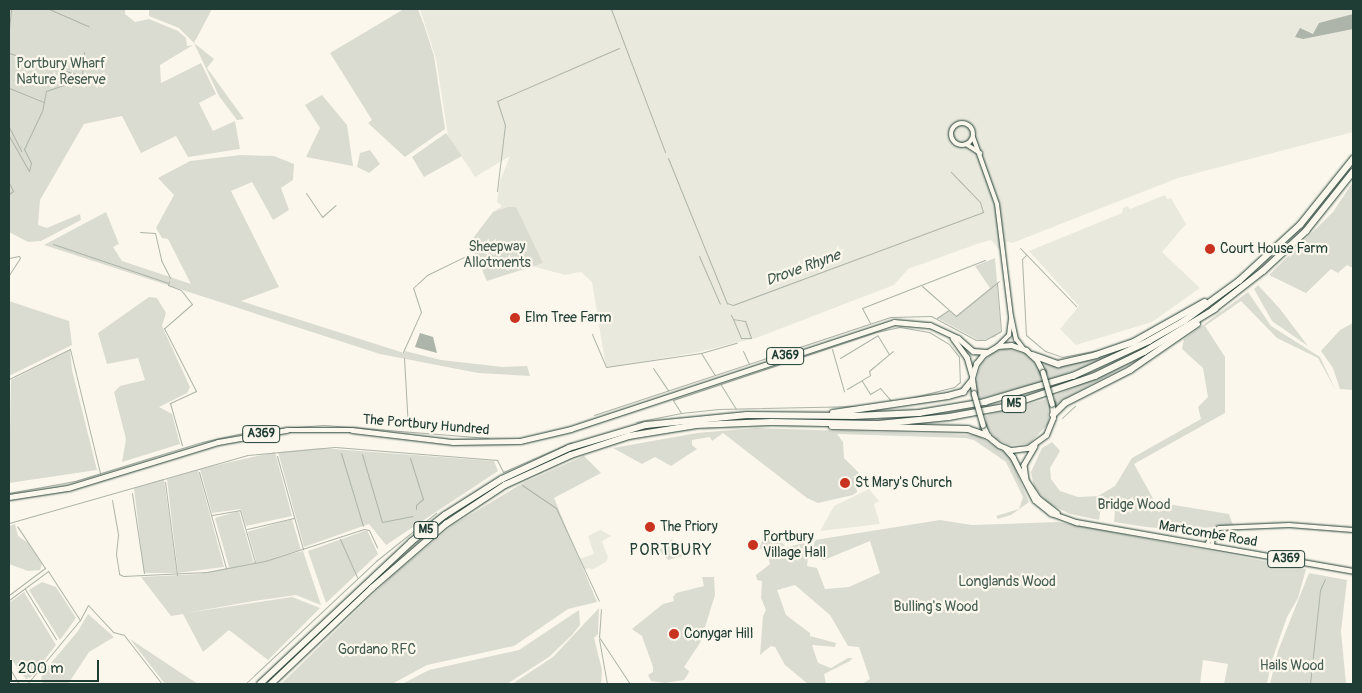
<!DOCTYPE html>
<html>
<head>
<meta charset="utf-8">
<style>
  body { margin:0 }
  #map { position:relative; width:1362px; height:693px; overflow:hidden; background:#fbf7ec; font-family:Pangolin,sans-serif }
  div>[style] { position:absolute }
  .built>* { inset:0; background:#eae9de }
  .green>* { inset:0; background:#dbdcd1; transform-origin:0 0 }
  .water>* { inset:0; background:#adb4aa }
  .stream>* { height:1px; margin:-0.5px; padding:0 0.5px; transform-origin:0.5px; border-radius:0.5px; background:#adb4aa }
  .roads { filter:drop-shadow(0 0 1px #1f3d34) drop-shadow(0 0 1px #1f3d34) }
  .minor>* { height:4px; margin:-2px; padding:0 2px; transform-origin:2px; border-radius:2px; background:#fbf7ec }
  .minor>.ring { margin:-2px; padding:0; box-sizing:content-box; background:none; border:4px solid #fbf7ec; border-radius:50% }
  .major>* { height:4.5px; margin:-2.25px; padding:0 2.25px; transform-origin:2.25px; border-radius:2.25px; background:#fbf7ec }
  .highway>* { height:5.5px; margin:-2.75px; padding:0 2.75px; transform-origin:2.75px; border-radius:2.75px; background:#fbf7ec }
  .bridges { filter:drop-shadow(0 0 1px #1f3d34) drop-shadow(0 0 1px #1f3d34) }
  .major-bridge>* { height:4.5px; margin:-2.25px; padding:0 2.25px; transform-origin:2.25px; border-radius:2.25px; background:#fbf7ec }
  .dots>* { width:14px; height:14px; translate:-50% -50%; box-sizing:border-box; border:2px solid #fbf7ec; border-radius:50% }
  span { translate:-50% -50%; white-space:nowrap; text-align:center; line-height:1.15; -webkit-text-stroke:4.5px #fbf7ec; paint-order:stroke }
  .shield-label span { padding:1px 4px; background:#fbf7ec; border:1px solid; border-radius:4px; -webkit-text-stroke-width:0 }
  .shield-label { font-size:12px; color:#1f3d34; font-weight:700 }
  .park-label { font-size:14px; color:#455d53 }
  .poi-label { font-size:14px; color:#1f3d34 }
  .left { translate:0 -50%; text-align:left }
  .street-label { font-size:14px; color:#1f3d34 }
  .water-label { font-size:15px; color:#425b52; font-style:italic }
  .quarter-label { font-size:16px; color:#1f3d34; letter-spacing:1px }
  .frame { position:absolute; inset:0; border:10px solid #1f3d34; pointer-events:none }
  .scale { position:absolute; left:10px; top:660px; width:89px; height:22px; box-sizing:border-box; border:2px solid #1f3d34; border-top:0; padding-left:6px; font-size:15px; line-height:18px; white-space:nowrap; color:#1f3d34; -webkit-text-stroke:4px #fbf7ec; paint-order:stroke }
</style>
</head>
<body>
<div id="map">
  <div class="built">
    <i style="clip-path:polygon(420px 9px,1353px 9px,1353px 132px,1178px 178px,1012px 243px,1006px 241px,1007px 247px,999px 249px,991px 240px,977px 244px,908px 269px,894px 285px,756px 338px,698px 352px,606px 368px,592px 282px,581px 272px,565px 275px,528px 265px,493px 212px,502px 206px,497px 202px,500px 181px,510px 156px,475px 177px,448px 136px,436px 59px)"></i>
    <i style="clip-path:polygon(1165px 195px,1167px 199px,1171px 198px,1186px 224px,1162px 252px,1200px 288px,1152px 322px,1076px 345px,1060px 329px,1079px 306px,1029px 251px,1122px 213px,1123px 208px,1128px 206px,1130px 209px)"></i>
    <i style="clip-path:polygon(869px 489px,879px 501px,874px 504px,880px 524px,820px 531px,834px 506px)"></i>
    <i style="clip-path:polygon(606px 527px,601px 530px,611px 536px,602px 541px,608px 557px,606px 562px,591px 570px,590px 568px,584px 570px,579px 559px,594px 554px,588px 536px)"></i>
  </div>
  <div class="green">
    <i style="clip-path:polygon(9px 9px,125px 9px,125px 14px,135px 22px,149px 19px,178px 31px,186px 38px,187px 46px,193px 45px,160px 65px,161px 83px,201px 63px,216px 94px,199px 103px,213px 131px,235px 121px,240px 149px,188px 157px,176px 136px,141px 153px,122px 116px,84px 124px,40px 200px,38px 225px,47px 228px,80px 214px,81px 220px,41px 241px,28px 242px,9px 232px)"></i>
    <i style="clip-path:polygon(149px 9px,212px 9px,194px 43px,214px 59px,207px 68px,244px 119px,237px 120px,219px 96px,194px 43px,179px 28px,149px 16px)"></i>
    <i style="clip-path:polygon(404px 9px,418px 9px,424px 25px,434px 56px,445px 129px,405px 157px,368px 123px,372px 120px,330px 53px)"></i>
    <i style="clip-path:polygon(322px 95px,347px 125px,353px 166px,306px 157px,320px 128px,305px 105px)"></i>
    <i style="clip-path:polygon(446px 133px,462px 156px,424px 177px,412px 157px)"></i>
    <i style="clip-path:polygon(370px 150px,380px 164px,369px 173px,357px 167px,360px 153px)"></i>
    <i style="clip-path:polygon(241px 155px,274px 156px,294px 164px,293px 180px,281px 188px,289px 210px,273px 220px,252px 182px,231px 191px,279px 287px,241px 301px,404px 353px,405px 351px,441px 360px,503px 367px,527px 366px,530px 376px,478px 373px,380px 354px,44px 245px,106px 212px,119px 244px,113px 247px,122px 261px,191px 284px,168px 239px,162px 238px,156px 228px,174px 195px,158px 178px,190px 161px)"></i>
    <i style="clip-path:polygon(1353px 182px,1353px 268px,1347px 265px,1338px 273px,1331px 269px,1306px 293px,1269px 275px,1333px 212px)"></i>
    <i style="clip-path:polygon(508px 207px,516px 207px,543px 263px,487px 281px,470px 242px,493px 212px)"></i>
    <i style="clip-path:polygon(995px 258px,1001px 331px,995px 337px,980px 341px,937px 318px,949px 310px,956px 316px,990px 288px,975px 266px)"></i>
    <i style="clip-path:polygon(1258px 285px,1280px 309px,1308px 346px,1272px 321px,1254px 289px)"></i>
    <i style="clip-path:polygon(1248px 292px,1271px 326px,1320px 357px,1336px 391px,1318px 358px,1277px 338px,1241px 301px,1205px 326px,1225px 357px,1225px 413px,1134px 464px,1155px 502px,1229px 514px,1233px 525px,1182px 530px,1146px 527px,1114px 522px,1115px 509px,1101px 507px,1099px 520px,1070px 514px,1048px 503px,1034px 487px,1031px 472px,1042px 448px,1052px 442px,1060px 451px,1050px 468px,1051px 479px,1060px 491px,1078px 497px,1098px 496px,1115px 486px,1132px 458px,1201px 419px,1198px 407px,1208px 397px,1203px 368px,1182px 349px,1184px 339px)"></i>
    <i style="clip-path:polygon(149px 297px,157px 298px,166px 313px,162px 326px,190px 387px,187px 393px,159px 407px,172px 414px,180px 444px,122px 462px,126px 439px,114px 392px,120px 386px,145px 380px,138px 358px,107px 364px,98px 333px)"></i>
    <i style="clip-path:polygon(9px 301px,69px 321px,72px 345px,9px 376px)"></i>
    <i style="clip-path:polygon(1353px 323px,1353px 390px,1340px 389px,1333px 368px,1321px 351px,1340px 330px)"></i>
    <i style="clip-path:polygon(1135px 344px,1087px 366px,1049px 380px,1044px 364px,1067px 365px)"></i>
    <i style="clip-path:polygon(1005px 348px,1029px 355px,1039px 369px,1042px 382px,979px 399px,975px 385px,981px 364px,992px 353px)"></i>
    <i style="clip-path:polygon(70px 350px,72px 370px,97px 470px,9px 483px,11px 380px)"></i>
    <i style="clip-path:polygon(1137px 360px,1064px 399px,1056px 405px,1054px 396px)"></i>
    <i style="clip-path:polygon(1047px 399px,1049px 423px,1029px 444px,1009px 445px,996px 439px,987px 427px,985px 416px)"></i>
    <i style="clip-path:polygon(756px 428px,977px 435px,1010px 456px,1029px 502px,1011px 515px,998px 519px,996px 516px,1019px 509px,1023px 497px,1006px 462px,974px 440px,965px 438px,837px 434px,843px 442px,844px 458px,862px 476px,856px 484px,857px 492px,853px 495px,818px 503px,807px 498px,723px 433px,712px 441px,710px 437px,692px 440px,692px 445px,697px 449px,671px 466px,655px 457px,642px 464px,613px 448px,697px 433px)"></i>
    <i style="clip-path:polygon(320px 448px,494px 461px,498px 471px,386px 545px,369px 524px,304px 547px,278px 452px)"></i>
    <i style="clip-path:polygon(275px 452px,292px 516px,246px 526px,241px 509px,212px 513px,200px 469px)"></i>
    <i style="clip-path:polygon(584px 456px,601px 473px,554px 498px,597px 602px,568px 609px,514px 646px,427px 665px,392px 684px,281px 684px,392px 576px,453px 525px,523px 483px)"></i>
    <i style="clip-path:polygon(198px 470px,224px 567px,178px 573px,167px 479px)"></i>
    <i style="clip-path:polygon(164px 479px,177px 573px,144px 573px,134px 488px)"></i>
    <i style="left:239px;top:511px;width:53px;height:25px;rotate:74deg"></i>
    <i style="left:292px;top:519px;width:32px;height:46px;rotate:74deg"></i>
    <i style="clip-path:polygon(940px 520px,972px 525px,1058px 522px,1306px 569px,1298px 598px,1287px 617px,1271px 663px,1267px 684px,1224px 684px,1228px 664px,1203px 660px,1200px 684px,862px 684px,870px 679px,859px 647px,848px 646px,830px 615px,795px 585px,777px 590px,786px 615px,810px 633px,810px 636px,836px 643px,835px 647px,812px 645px,818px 663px,831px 668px,848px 658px,852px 658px,850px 661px,824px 674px,826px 684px,808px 684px,785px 665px,775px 647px,771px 646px,760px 655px,763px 616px,766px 610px,761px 598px,762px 581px,757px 580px,756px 575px,770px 564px,767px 552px,804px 543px,809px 549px,807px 566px,817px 568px,825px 589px,849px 587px,880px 573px,870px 541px,824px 560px,811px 556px,815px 540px)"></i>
    <i style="clip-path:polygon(15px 524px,18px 536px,28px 543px,42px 564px,40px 570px,28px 571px,9px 564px,9px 526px)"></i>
    <i style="clip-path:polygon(367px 530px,378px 554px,326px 603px,308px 551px)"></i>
    <i style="clip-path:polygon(770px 530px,785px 546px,759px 549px,764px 535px)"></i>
    <i style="clip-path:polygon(672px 539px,683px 556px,668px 560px,659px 550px)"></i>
    <i style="clip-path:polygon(303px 551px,321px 605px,296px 595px,254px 601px,186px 613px,292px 597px,320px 608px,268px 660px,229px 630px,203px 652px,183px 614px,171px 616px,141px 577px,199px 574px)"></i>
    <i style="clip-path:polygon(1309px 573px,1347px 580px,1341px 631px,1346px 684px,1270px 684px,1278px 651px)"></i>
    <i style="clip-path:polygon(702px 577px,714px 577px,715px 595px,700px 643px,684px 667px,689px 671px,688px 674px,684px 680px,665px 683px,651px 681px,648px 675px,653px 672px,653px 667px,642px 636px,632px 629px,663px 604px,674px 601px,673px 597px,676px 593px,704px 586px)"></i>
    <i style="clip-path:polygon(42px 582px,56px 587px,76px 618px,60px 640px,29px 590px)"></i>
    <i style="clip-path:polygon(24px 592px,56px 645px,31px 677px,26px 679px,9px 656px,9px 603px)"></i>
    <i style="clip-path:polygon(599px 608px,598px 634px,594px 638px,602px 670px,601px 684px,512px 684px,553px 657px)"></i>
    <i style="clip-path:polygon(579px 610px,580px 625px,572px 635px,549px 657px,507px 684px,402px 684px,429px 670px,519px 650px)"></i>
    <i style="clip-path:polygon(88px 614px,114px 637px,89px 652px,68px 684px,43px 684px,41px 678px,46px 669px,78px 631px)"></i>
    <i style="clip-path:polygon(130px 639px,178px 671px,198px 684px,165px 684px)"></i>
  </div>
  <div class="water">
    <i style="clip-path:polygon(1353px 14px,1353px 29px,1303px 39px,1295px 37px,1300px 28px,1313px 34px,1319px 23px)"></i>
    <i style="clip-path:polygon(420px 333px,433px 337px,437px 353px,415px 347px)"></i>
  </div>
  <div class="stream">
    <i style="left:49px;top:9px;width:43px;rotate:23.6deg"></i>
    <i style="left:611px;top:9px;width:153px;rotate:69.3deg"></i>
    <i style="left:9px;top:29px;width:20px;rotate:-84deg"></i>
    <i style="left:9px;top:53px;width:77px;rotate:17.5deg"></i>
    <i style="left:82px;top:76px;width:3px;rotate:108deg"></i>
    <i style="left:81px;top:79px;width:37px;rotate:161deg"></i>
    <i style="left:46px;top:91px;width:20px;rotate:101deg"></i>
    <i style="left:42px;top:111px;width:42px;rotate:115.3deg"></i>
    <i style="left:24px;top:149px;width:16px;rotate:63deg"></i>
    <i style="left:31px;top:163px;width:8px;rotate:104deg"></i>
    <i style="left:29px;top:171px;width:40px;rotate:-119.7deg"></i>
    <i style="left:82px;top:75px;width:23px;rotate:-85deg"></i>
    <i style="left:9px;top:88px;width:37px;rotate:22deg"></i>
    <i style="left:9px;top:127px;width:27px;rotate:63deg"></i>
    <i style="left:668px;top:158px;width:157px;rotate:67.9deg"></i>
    <i style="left:727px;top:303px;width:6px;rotate:18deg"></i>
    <i style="left:733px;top:305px;width:267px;rotate:-20.4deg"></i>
    <i style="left:983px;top:212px;width:10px;rotate:-107deg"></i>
    <i style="left:980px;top:202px;width:42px;rotate:-134deg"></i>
    <i style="left:9px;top:183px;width:9px;rotate:63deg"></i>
    <i style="left:13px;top:191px;width:5px;rotate:143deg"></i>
    <i style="left:497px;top:191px;width:66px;rotate:-83.1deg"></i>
    <i style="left:505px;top:125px;width:25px;rotate:-108deg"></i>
    <i style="left:497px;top:101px;width:133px;rotate:-23.5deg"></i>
    <i style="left:306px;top:193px;width:29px;rotate:56deg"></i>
    <i style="left:322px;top:217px;width:18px;rotate:-41deg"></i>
    <i style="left:140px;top:232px;width:15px;rotate:4deg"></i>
    <i style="left:155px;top:233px;width:28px;rotate:77deg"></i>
    <i style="left:161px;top:260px;width:20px;rotate:63deg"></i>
    <i style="left:53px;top:244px;width:121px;rotate:18.7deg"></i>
    <i style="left:1020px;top:248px;width:81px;rotate:46deg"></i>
    <i style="left:1026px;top:255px;width:6px;rotate:135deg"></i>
    <i style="left:1022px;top:259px;width:76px;rotate:87deg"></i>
    <i style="left:1026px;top:335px;width:25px;rotate:40deg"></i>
    <i style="left:1045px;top:351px;width:18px;rotate:19deg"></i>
    <i style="left:1062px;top:357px;width:43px;rotate:-10.8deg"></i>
    <i style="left:699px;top:256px;width:52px;rotate:66.4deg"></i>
    <i style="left:9px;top:258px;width:10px;rotate:-11deg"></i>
    <i style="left:19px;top:256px;width:2px;rotate:63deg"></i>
    <i style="left:20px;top:258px;width:20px;rotate:123deg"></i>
    <i style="left:169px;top:281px;width:4px;rotate:104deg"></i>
    <i style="left:168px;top:285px;width:14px;rotate:21deg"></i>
    <i style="left:181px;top:290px;width:18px;rotate:52deg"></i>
    <i style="left:192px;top:304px;width:37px;rotate:139deg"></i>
    <i style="left:164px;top:328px;width:71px;rotate:63.1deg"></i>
    <i style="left:196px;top:391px;width:29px;rotate:155deg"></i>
    <i style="left:170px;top:403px;width:44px;rotate:74.1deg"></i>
    <i style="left:922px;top:286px;width:45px;rotate:41.4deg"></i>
    <i style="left:956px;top:316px;width:55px;rotate:-39.1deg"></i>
    <i style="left:731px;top:315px;width:4px;rotate:63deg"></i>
    <i style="left:733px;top:319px;width:21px;rotate:67deg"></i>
    <i style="left:741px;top:338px;width:10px"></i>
    <i style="left:751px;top:338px;width:18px;rotate:-109deg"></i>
    <i style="left:745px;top:321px;width:12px;rotate:-171deg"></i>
    <i style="left:937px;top:318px;width:14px;rotate:-34deg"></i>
    <i style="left:870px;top:323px;width:17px;rotate:-118deg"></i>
    <i style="left:862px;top:308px;width:132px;rotate:-21.3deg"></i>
    <i style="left:592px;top:334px;width:36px;rotate:67deg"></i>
    <i style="left:606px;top:367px;width:96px;rotate:-8.4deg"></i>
    <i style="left:701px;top:353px;width:37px;rotate:-16deg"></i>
    <i style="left:878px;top:336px;width:21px;rotate:59deg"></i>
    <i style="left:832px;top:349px;width:44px;rotate:74.1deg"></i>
    <i style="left:743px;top:351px;width:14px;rotate:65deg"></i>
    <i style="left:403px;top:352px;width:44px;rotate:-65.8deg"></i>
    <i style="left:421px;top:312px;width:25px;rotate:-108deg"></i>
    <i style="left:413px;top:288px;width:19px;rotate:-43deg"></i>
    <i style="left:427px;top:275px;width:43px;rotate:-26deg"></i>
    <i style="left:701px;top:353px;width:26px;rotate:58deg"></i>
    <i style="left:404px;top:358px;width:69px;rotate:86.7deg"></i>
    <i style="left:840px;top:358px;width:44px;rotate:-31.2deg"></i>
    <i style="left:653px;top:368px;width:27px;rotate:56deg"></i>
    <i style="left:9px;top:379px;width:68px;rotate:-26.2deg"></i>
    <i style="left:70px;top:349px;width:128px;rotate:76.4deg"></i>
    <i style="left:862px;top:381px;width:15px;rotate:58deg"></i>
    <i style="left:870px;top:394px;width:12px;rotate:-31deg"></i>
    <i style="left:880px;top:388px;width:18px;rotate:49deg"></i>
    <i style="left:721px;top:385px;width:28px;rotate:58deg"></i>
    <i style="left:847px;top:389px;width:27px;rotate:-31deg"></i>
    <i style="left:870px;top:375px;width:4px;rotate:-104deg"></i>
    <i style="left:869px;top:371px;width:31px;rotate:-40deg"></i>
    <i style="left:681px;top:413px;width:15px;rotate:-122deg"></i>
    <i style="left:673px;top:400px;width:214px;rotate:-18.5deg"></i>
    <i style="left:876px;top:332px;width:25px;rotate:-12deg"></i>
    <i style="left:900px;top:327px;width:29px;rotate:10deg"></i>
    <i style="left:929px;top:332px;width:23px;rotate:31deg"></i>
    <i style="left:949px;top:344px;width:16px;rotate:52deg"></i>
    <i style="left:959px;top:357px;width:25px;rotate:88deg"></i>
    <i style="left:960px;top:382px;width:8px;rotate:140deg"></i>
    <i style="left:954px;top:387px;width:53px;rotate:165.7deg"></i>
    <i style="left:594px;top:415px;width:312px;rotate:-18.3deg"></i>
    <i style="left:890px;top:317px;width:41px;rotate:-1.4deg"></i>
    <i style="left:931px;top:316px;width:51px;rotate:28.1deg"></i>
    <i style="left:976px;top:340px;width:9px"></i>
    <i style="left:985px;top:340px;width:18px;rotate:-29deg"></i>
    <i style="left:1001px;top:331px;width:48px;rotate:-94.8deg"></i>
    <i style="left:1062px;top:418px;width:18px;rotate:-43deg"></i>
    <i style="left:636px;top:422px;width:46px;rotate:-11.3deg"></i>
    <i style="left:681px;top:413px;width:38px;rotate:-6deg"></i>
    <i style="left:719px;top:409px;width:143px;rotate:-1.2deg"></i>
    <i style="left:341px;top:453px;width:76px;rotate:73.2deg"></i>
    <i style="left:362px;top:454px;width:71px;rotate:73.6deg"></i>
    <i style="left:382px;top:522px;width:31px;rotate:-11deg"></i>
    <i style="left:277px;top:456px;width:97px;rotate:74.4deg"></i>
    <i style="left:410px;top:458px;width:43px;rotate:72.4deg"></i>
    <i style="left:423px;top:499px;width:9px;rotate:139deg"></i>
    <i style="left:416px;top:505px;width:4px;rotate:90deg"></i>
    <i style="left:199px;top:472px;width:100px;rotate:74.3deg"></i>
    <i style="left:165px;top:482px;width:94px;rotate:82.6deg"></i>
    <i style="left:522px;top:485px;width:41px;rotate:34.1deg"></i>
    <i style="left:556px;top:508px;width:102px;rotate:65.2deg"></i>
    <i style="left:9px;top:493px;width:67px;rotate:-10.3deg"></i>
    <i style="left:75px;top:481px;width:133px;rotate:-17.1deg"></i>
    <i style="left:202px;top:442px;width:55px;rotate:-12.5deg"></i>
    <i style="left:256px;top:430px;width:68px;rotate:-4.2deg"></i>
    <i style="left:324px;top:425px;width:165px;rotate:4.5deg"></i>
    <i style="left:132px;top:493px;width:81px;rotate:81.5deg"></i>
    <i style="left:112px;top:500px;width:36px;rotate:80deg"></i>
    <i style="left:118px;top:535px;width:19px;rotate:96deg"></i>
    <i style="left:116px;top:554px;width:20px;rotate:81deg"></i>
    <i style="left:119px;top:574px;width:4px;rotate:27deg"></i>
    <i style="left:123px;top:576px;width:84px;rotate:-2.7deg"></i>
    <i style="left:207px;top:572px;width:59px;rotate:-10.7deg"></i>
    <i style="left:265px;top:561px;width:104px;rotate:-17.9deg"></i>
    <i style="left:364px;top:529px;width:5px;rotate:11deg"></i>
    <i style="left:369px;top:530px;width:19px;rotate:65deg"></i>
    <i style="left:212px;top:515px;width:28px;rotate:-10deg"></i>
    <i style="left:240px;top:510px;width:54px;rotate:73.9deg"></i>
    <i style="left:9px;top:523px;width:248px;rotate:-15.9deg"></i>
    <i style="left:248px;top:455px;width:87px;rotate:-5.3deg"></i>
    <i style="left:335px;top:447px;width:163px;rotate:4.6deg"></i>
    <i style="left:497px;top:460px;width:13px;rotate:63deg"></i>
    <i style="left:503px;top:472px;width:75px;rotate:-23.5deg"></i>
    <i style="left:247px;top:529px;width:48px;rotate:-13.2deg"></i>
    <i style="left:340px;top:539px;width:42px;rotate:65.9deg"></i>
    <i style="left:25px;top:589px;width:59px;rotate:58.2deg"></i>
    <i style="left:9px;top:595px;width:45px;rotate:-36.9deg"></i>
    <i style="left:45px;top:568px;width:50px;rotate:-123.7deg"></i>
    <i style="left:9px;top:600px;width:49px;rotate:-36.6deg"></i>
    <i style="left:48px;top:571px;width:59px;rotate:56.9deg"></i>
    <i style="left:80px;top:620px;width:17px;rotate:-62deg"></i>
    <i style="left:88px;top:605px;width:37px;rotate:47deg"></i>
    <i style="left:113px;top:632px;width:11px;rotate:15deg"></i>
    <i style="left:124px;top:635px;width:62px;rotate:52.2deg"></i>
    <i style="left:601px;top:609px;width:28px;rotate:94deg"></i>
    <i style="left:599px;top:637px;width:56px;rotate:56.6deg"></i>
    <i style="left:599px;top:639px;width:46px;rotate:79.9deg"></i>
    <i style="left:9px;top:667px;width:20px;rotate:60deg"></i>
    <i style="left:27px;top:684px;width:83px;rotate:-50.4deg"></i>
    <i style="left:245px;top:684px;width:180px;rotate:-43.2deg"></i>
    <i style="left:376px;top:561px;width:77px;rotate:-38.7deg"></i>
    <i style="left:1310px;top:684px;width:95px;rotate:-83.9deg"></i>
    <i style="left:1320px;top:590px;width:12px;rotate:-66deg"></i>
  </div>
  <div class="roads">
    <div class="minor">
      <i class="ring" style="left:951px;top:123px;width:18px;height:18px"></i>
      <i style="left:973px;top:137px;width:71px;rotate:70.3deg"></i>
      <i style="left:997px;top:204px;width:113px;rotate:82.9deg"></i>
      <i style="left:1011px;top:316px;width:24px;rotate:78deg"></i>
      <i style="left:1016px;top:339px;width:11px;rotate:52deg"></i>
      <i style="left:966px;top:144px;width:17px;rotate:33deg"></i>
      <i style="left:998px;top:346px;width:16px;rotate:-45deg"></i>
      <i style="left:1009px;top:335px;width:17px;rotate:-83deg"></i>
      <i style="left:1207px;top:545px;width:12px;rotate:-66deg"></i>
      <i style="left:1212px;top:534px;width:9px;rotate:-41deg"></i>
      <i style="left:1219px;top:528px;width:70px;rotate:-2.5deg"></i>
      <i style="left:1289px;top:525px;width:64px;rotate:4.5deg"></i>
      <i style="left:1212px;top:546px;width:12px;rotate:-85deg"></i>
    </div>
    <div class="major">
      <i style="left:953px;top:338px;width:24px;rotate:54deg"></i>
      <i style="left:967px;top:357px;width:18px;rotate:74deg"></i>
      <i style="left:974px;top:393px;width:15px;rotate:-98deg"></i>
      <i style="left:972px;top:378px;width:15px;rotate:-74deg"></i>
      <i style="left:976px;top:364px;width:11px;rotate:-52deg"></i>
      <i style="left:983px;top:355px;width:17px;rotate:-31deg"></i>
      <i style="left:998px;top:346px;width:13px;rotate:-4deg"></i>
      <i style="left:1011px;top:345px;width:16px;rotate:18deg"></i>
      <i style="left:1026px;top:350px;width:15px;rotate:42deg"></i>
      <i style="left:1037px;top:360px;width:13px;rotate:63deg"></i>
      <i style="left:983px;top:425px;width:12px;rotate:66deg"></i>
      <i style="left:988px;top:436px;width:14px;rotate:39deg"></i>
      <i style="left:999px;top:445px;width:13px;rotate:23deg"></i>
      <i style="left:1011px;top:450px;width:17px;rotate:-7deg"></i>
      <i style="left:1028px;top:448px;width:22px;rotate:-36deg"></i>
      <i style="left:1046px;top:435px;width:18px;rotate:-68deg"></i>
      <i style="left:1053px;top:418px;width:14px;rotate:-94deg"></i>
      <i style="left:1035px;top:446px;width:22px;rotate:120deg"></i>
      <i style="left:1024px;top:465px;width:15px;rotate:82deg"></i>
      <i style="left:1026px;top:480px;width:22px;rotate:56deg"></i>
      <i style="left:1038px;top:498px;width:24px;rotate:38deg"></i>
      <i style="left:1005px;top:448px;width:12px;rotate:48deg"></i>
      <i style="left:1013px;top:457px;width:48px;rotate:62.9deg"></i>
      <i style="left:1035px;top:500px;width:21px;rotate:39deg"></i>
      <i style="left:1051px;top:513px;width:27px;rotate:20deg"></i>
      <i style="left:1076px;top:522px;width:281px;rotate:10deg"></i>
      <i style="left:9px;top:497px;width:60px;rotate:-8.7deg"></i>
      <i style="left:68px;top:488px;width:157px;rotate:-17deg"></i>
      <i style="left:218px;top:442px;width:70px;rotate:-9.9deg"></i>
      <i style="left:287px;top:430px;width:65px"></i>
      <i style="left:352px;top:430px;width:102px;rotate:6.8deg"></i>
      <i style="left:453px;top:442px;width:67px;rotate:-0.9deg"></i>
      <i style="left:520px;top:441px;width:52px;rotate:-13.2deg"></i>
      <i style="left:571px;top:429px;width:340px;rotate:-18.3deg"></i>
      <i style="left:894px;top:322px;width:36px;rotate:5deg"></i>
      <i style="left:930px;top:325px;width:31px;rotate:25deg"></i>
      <i style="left:958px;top:338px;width:20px;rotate:41deg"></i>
      <i style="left:973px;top:351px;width:13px;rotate:4deg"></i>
    </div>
    <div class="highway">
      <i style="left:1213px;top:310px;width:63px;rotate:-38deg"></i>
      <i style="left:1263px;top:271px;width:59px;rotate:-42.9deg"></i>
      <i style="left:1306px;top:231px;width:75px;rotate:-51.5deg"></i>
      <i style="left:1033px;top:355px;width:27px;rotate:20deg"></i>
      <i style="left:1058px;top:364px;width:39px;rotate:-13deg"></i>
      <i style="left:1096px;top:355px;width:40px;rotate:-18.9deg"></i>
      <i style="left:1134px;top:342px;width:81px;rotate:-29.4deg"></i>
      <i style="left:833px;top:413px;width:116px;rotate:-8.4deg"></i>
      <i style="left:948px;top:396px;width:16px;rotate:-15deg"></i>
      <i style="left:963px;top:392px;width:14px;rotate:-51deg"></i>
      <i style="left:1053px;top:415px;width:17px;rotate:-45deg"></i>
      <i style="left:1065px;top:403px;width:73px;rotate:-26.9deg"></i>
      <i style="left:1130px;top:370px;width:81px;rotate:-34.5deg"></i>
      <i style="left:832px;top:426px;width:136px;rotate:1.3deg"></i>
      <i style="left:968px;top:429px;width:21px;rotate:19deg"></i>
      <i style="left:260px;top:684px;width:207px;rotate:-43.2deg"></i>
      <i style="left:411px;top:542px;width:43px;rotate:-38.5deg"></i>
      <i style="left:445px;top:515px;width:67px;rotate:-32.3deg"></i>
      <i style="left:502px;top:479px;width:74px;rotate:-24.8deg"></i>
      <i style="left:569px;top:448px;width:80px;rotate:-16.6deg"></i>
      <i style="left:646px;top:425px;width:101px;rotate:-5.7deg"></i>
      <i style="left:747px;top:415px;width:107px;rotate:0.5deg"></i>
      <i style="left:854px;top:416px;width:65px;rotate:-2.6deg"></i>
      <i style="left:919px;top:413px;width:67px;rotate:-9.5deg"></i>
      <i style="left:985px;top:402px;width:92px;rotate:-16.5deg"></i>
      <i style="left:1073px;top:376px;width:84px;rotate:-24.7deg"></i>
      <i style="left:1149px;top:341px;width:40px;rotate:-29.7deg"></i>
      <i style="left:1184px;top:321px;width:68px;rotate:-36deg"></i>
      <i style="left:1239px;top:281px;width:83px;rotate:-42.6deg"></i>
      <i style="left:1300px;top:225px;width:85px;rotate:-51.2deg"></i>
      <i style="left:271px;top:684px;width:139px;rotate:-43.5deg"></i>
      <i style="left:372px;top:588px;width:98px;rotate:-40.9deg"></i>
      <i style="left:446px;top:524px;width:71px;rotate:-33.5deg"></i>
      <i style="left:505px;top:485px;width:72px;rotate:-24.4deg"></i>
      <i style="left:571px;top:455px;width:61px;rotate:-18.1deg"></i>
      <i style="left:629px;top:436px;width:68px;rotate:-9.3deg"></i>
      <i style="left:696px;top:425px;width:75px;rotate:-2.3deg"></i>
      <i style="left:771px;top:422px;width:107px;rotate:1.1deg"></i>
      <i style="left:878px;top:424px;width:71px;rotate:-5.6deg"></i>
      <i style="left:949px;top:417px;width:56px;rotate:-10.3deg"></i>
      <i style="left:1004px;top:407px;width:96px;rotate:-18.8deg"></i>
      <i style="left:1095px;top:376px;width:55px;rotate:-26.1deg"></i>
      <i style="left:1144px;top:352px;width:83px;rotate:-31.2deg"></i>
    </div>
  </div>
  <div class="bridges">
    <div class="major-bridge">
      <i style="left:1043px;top:372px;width:33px;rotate:74deg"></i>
      <i style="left:974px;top:393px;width:33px;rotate:74deg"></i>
    </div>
  </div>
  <div class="dots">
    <i style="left:1210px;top:249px;background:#c8321e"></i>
    <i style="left:515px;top:318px;background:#c8321e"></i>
    <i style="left:845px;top:483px;background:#c8321e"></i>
    <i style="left:650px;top:527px;background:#c8321e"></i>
    <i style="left:753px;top:545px;background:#c8321e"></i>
    <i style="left:674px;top:634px;background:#c8321e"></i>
  </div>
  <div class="shield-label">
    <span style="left:785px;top:356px">A369</span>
    <span style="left:1014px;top:404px">M5</span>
    <span style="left:261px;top:434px">A369</span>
    <span style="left:426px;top:530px">M5</span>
    <span style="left:1286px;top:559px">A369</span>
  </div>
  <div class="park-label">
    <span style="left:61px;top:72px">Portbury Wharf<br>Nature Reserve</span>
    <span style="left:497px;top:255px">Sheepway<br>Allotments</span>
    <span style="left:1134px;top:505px">Bridge Wood</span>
    <span style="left:1007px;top:582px">Longlands Wood</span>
    <span style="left:936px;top:607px">Bulling's Wood</span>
    <span style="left:377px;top:650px">Gordano RFC</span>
    <span style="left:1292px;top:666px">Hails Wood</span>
  </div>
  <div class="poi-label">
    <span class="left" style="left:1220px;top:249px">Court House Farm</span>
    <span class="left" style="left:525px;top:318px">Elm Tree Farm</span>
    <span class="left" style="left:855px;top:483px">St Mary's Church</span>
    <span class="left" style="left:660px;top:527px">The Priory</span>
    <span class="left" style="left:763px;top:545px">Portbury<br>Village Hall</span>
    <span class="left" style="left:684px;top:634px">Conygar Hill</span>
  </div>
  <div class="street-label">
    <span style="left:426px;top:425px;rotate:5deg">The Portbury Hundred</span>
    <span style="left:1208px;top:534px;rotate:10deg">Martcombe Road</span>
  </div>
  <div class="water-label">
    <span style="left:803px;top:268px;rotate:-20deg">Drove Rhyne</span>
  </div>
  <div class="quarter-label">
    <span style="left:671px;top:550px">PORTBURY</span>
  </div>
  <div class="frame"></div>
  <div class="scale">200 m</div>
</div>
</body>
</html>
